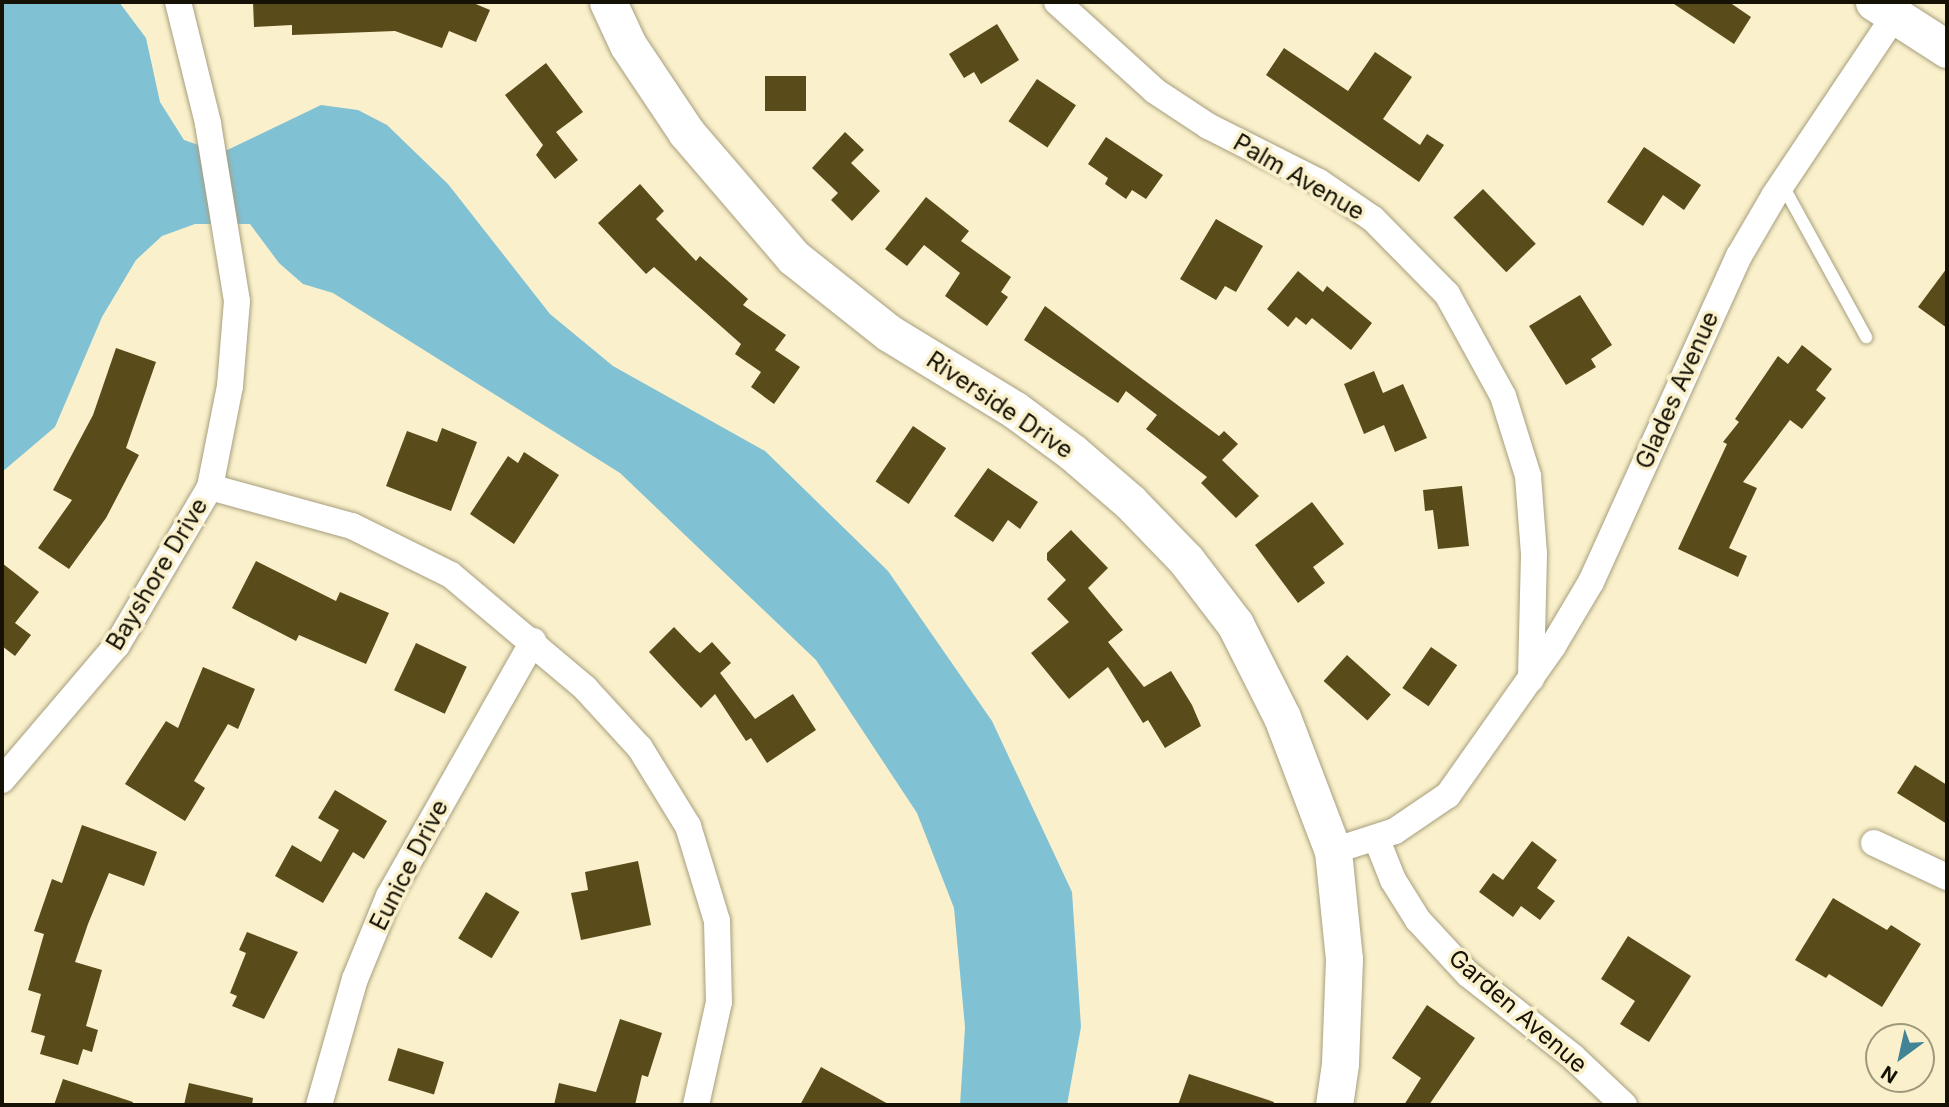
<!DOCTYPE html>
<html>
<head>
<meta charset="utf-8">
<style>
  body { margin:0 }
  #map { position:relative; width:1949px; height:1107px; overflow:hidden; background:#faf1cc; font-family:Inter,sans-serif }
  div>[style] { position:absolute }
  .water>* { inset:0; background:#81c1d4 }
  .building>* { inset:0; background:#594c1a; transform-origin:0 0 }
  .roads { filter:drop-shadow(0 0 2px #a79e7d) drop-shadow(0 0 2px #a79e7d) }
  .lane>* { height:12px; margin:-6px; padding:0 6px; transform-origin:6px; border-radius:6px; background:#fff }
  .street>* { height:26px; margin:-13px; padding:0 13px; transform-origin:13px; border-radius:13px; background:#fff }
  .secondary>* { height:37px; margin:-18.5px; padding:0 18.5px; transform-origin:18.5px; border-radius:18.5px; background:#fff }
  span { translate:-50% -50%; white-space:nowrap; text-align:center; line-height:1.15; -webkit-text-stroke:7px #faf1cc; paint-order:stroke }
  .street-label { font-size:24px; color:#151205 }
  .frame { position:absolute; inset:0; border:4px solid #151205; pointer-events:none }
  .north { position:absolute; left:1865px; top:1023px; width:70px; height:70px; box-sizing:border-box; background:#faf1cc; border:2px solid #9e987c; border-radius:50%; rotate:213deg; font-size:19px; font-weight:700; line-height:28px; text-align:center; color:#151205 }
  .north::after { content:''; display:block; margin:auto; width:24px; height:32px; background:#428395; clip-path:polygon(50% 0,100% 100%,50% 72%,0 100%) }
</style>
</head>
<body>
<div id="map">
  <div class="water">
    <i style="clip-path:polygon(2px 2px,119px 2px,146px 38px,160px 102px,184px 140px,221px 153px,321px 105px,358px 110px,387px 125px,448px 184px,550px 314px,613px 366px,765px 451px,888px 571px,992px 721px,1072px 892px,1081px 1027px,1067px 1105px,960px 1105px,965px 1027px,954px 908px,917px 813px,816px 660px,620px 473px,333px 293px,303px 284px,279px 263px,250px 224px,195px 224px,162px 236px,136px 260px,102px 317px,55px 427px,2px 472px)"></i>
  </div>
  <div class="building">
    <i style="clip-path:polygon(253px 2px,471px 2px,490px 10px,476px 42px,449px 31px,442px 48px,395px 31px,292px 35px,292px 25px,254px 27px)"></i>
    <i style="clip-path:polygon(1671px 2px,1729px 2px,1751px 17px,1734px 44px)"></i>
    <i style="clip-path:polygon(997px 24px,1019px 60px,981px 84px,974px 72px,964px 78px,949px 54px)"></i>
    <i style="clip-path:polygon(1284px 48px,1348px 91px,1375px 52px,1412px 77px,1383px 119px,1420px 145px,1427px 134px,1444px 145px,1419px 182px,1266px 75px)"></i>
    <i style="clip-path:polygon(546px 63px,583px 112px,556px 132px,578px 160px,555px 179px,536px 155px,543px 145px,505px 95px)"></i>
    <i style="left:806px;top:76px;width:35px;height:41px;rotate:90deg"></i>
    <i style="left:1037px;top:79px;width:47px;height:51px;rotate:34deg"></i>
    <i style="clip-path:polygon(845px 132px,864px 150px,851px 163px,880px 191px,852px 221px,831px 200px,838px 193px,812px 168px)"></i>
    <i style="clip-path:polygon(1106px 137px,1163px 175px,1146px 199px,1132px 190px,1126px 199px,1105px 184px,1108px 178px,1088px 164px)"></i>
    <i style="clip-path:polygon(1644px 147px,1701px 185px,1684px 210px,1663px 195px,1643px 226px,1607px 202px)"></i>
    <i style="clip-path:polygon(640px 184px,664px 211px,656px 219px,696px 261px,700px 256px,748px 299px,743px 305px,786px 335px,775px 350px,800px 367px,774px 404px,751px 387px,761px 372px,735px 354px,741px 344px,654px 267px,646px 274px,598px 223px)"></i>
    <i style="left:1483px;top:189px;width:76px;height:41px;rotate:46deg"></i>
    <i style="clip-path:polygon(926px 197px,969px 231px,961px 241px,1011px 277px,1001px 292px,1008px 297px,987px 326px,945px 296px,960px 273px,924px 245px,907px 266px,885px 249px)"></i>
    <i style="clip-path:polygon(1216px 219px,1263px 246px,1236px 292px,1225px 286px,1216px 300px,1180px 279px)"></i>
    <i style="clip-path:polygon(1947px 268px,1947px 328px,1918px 307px)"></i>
    <i style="clip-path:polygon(1298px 271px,1323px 292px,1327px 286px,1372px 323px,1351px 350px,1312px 318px,1306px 325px,1296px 317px,1288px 327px,1267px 309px)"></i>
    <i style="clip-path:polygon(1580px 295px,1612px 345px,1591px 359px,1596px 367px,1566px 385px,1529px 326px)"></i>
    <i style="clip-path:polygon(1045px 306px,1219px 436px,1224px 431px,1238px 444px,1222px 460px,1259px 496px,1236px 518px,1201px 483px,1207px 477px,1146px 429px,1157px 415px,1126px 391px,1118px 403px,1024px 340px)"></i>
    <i style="clip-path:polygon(1802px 345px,1832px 369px,1816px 390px,1826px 398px,1802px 429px,1790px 420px,1743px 482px,1757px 488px,1729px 548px,1747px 556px,1738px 577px,1678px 549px,1727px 444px,1723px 442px,1739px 422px,1735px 419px,1778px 356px,1788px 364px)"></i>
    <i style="clip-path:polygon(116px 348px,156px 362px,126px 448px,139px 455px,106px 518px,69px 569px,38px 548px,72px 500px,53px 490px,93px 415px)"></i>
    <i style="clip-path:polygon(1374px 371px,1383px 393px,1403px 384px,1427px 438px,1395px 452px,1384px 425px,1364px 434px,1344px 384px)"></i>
    <i style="left:913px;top:426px;width:40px;height:67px;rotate:34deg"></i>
    <i style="clip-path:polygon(442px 428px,477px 442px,451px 511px,386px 486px,407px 431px,437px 442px)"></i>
    <i style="clip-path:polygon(524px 452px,559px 475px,514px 544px,470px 514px,508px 456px,518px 463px)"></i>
    <i style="clip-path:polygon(988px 468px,1038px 502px,1020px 529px,1008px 520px,993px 542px,954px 516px)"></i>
    <i style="clip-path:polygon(1462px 486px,1469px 546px,1438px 549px,1433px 510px,1425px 511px,1423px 490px)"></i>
    <i style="clip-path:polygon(1312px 502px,1344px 544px,1313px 567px,1325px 583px,1298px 603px,1255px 545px)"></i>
    <i style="clip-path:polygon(1071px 530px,1108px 568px,1088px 588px,1123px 630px,1108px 642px,1144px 687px,1171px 671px,1192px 705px,1201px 726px,1165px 748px,1148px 720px,1143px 723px,1108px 667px,1069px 699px,1031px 653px,1069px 622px,1047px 599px,1066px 580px,1047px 560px,1047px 553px)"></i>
    <i style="clip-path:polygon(256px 561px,336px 601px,340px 592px,389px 613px,366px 664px,299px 635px,296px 641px,232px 608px)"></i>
    <i style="clip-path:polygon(2px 563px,39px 592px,15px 623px,31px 635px,15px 656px,2px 646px)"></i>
    <i style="clip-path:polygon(674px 627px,696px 650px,700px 653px,712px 642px,731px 663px,720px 673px,755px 719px,793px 694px,816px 730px,767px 763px,751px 738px,746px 741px,715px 694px,701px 708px,649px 652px)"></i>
    <i style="left:416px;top:643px;width:56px;height:52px;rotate:25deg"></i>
    <i style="left:1431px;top:647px;width:32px;height:50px;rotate:35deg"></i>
    <i style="left:1347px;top:655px;width:59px;height:35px;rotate:42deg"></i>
    <i style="clip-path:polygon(203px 667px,255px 689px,238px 729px,228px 724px,194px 781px,205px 788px,185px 821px,125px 784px,166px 721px,178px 728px)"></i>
    <i style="clip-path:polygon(1915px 765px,1947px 785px,1947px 824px,1897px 793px)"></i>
    <i style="clip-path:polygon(335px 790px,387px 821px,364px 859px,353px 852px,323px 903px,275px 876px,292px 845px,321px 862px,339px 830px,318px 818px)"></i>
    <i style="clip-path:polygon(82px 825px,157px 852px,144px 886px,109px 873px,88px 924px,75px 962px,102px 970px,86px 1026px,98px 1030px,92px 1052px,83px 1049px,78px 1065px,40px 1054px,45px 1036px,31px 1032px,41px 994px,28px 990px,44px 934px,34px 931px,52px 879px,62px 883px)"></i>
    <i style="clip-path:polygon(1532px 841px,1557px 860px,1537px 888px,1555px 901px,1540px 920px,1521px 906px,1513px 917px,1479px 892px,1493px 873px,1503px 880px)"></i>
    <i style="clip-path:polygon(638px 861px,651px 925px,581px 940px,571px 893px,588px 890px,585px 872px)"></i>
    <i style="left:486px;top:892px;width:39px;height:54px;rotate:31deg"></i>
    <i style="clip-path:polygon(1833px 898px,1887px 930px,1891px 925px,1921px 944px,1882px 1007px,1829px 974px,1826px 978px,1795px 960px)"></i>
    <i style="clip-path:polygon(247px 932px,298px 952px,264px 1019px,232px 1006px,237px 996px,230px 993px,246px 953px,239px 950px)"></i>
    <i style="clip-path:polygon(1628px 936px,1691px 976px,1649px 1042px,1620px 1024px,1635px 1001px,1601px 979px)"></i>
    <i style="clip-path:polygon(1427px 1005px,1475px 1038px,1429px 1105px,1404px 1105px,1421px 1078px,1392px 1058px)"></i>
    <i style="clip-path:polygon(620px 1019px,662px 1033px,648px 1077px,642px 1075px,635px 1105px,554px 1105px,559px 1083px,596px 1092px)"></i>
    <i style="left:398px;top:1048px;width:48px;height:34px;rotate:17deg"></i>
    <i style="clip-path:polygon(821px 1067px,890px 1105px,800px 1105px)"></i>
    <i style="clip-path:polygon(1189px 1074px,1274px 1102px,1273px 1105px,1178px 1105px)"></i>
    <i style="clip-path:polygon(63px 1079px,133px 1102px,132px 1105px,54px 1105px)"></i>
    <i style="clip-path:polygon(189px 1083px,253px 1098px,252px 1105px,184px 1105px)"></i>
  </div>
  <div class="roads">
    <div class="lane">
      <i style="left:1782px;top:184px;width:175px;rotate:61.2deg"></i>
    </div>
    <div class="street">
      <i style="left:1057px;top:2px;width:132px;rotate:42.2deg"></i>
      <i style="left:1155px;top:91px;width:64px;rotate:33.4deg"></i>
      <i style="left:1208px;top:126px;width:124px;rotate:26.8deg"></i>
      <i style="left:1319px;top:182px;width:65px;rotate:34.4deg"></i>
      <i style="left:1373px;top:219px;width:105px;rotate:45.4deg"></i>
      <i style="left:1447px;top:294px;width:116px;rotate:61.2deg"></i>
      <i style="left:1503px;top:396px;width:84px;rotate:72.6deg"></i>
      <i style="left:1528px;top:476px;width:78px;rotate:85.6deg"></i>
      <i style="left:1534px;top:554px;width:125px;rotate:91.4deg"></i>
      <i style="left:210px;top:487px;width:147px;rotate:15.4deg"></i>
      <i style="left:352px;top:526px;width:110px;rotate:26.3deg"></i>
      <i style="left:451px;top:575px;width:175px;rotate:40.1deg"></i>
      <i style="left:585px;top:688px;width:81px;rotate:47.5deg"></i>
      <i style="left:640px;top:748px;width:92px;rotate:58.4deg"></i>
      <i style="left:688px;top:826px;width:99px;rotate:73deg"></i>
      <i style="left:717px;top:921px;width:81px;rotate:88.6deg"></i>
      <i style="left:719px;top:1002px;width:106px;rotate:102.6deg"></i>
      <i style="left:2px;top:780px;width:177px;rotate:-49.6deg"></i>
      <i style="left:117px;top:645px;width:183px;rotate:-59.5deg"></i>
      <i style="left:210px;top:487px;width:103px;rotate:-78.8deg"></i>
      <i style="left:230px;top:386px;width:85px;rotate:-85.3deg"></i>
      <i style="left:237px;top:301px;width:180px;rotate:-99.3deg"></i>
      <i style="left:208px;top:123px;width:125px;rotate:-103.9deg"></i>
      <i style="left:1377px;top:840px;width:43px;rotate:68.2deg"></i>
      <i style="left:1393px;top:880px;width:47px;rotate:58deg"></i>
      <i style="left:1418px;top:920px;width:74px;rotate:47.2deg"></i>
      <i style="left:1468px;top:974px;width:134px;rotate:38.3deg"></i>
      <i style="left:1573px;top:1057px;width:70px;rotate:43.3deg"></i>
      <i style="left:1874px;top:843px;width:81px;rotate:25deg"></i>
      <i style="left:1333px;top:851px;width:65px;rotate:-17.9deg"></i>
      <i style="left:1395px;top:831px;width:64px;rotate:-34.2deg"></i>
      <i style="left:1448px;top:795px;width:182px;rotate:-54.8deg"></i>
      <i style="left:1553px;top:646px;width:74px;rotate:-59.3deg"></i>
      <i style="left:1591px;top:582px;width:358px;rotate:-65.6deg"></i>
      <i style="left:1739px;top:256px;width:69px;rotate:-59.7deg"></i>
      <i style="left:1774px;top:196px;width:218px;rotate:-56.2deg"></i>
      <i style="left:319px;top:1105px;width:131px;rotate:-74.1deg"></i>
      <i style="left:355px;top:979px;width:90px;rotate:-67.7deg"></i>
      <i style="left:389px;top:896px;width:293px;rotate:-60.5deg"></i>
    </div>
    <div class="secondary">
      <i style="left:608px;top:2px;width:47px;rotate:65.1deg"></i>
      <i style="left:628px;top:45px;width:105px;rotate:56.3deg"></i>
      <i style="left:686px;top:132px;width:165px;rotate:49.4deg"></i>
      <i style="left:793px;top:257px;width:122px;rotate:38.4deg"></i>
      <i style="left:889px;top:333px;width:148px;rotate:31.4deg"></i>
      <i style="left:1015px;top:410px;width:71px;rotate:36.4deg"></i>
      <i style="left:1072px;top:452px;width:77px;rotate:40.8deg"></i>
      <i style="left:1130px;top:502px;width:81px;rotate:46deg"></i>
      <i style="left:1186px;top:560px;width:81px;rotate:52.6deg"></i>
      <i style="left:1235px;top:624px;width:104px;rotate:63.2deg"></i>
      <i style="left:1282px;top:717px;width:143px;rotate:69.2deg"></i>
      <i style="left:1333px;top:851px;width:109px;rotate:84.2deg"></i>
      <i style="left:1344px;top:959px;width:105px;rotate:92.2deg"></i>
      <i style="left:1340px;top:1064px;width:41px;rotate:98.3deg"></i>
      <i style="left:1874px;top:2px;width:87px;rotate:32.8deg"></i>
    </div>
  </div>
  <div class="street-label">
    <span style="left:1299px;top:177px;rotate:30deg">Palm Avenue</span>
    <span style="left:1677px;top:390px;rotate:-66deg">Glades Avenue</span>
    <span style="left:1000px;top:405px;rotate:34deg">Riverside Drive</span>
    <span style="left:157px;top:574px;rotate:-59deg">Bayshore Drive</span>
    <span style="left:409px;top:865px;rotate:-63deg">Eunice Drive</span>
    <span style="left:1518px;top:1011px;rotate:41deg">Garden Avenue</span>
  </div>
  <div class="frame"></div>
  <div class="north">N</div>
</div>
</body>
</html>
